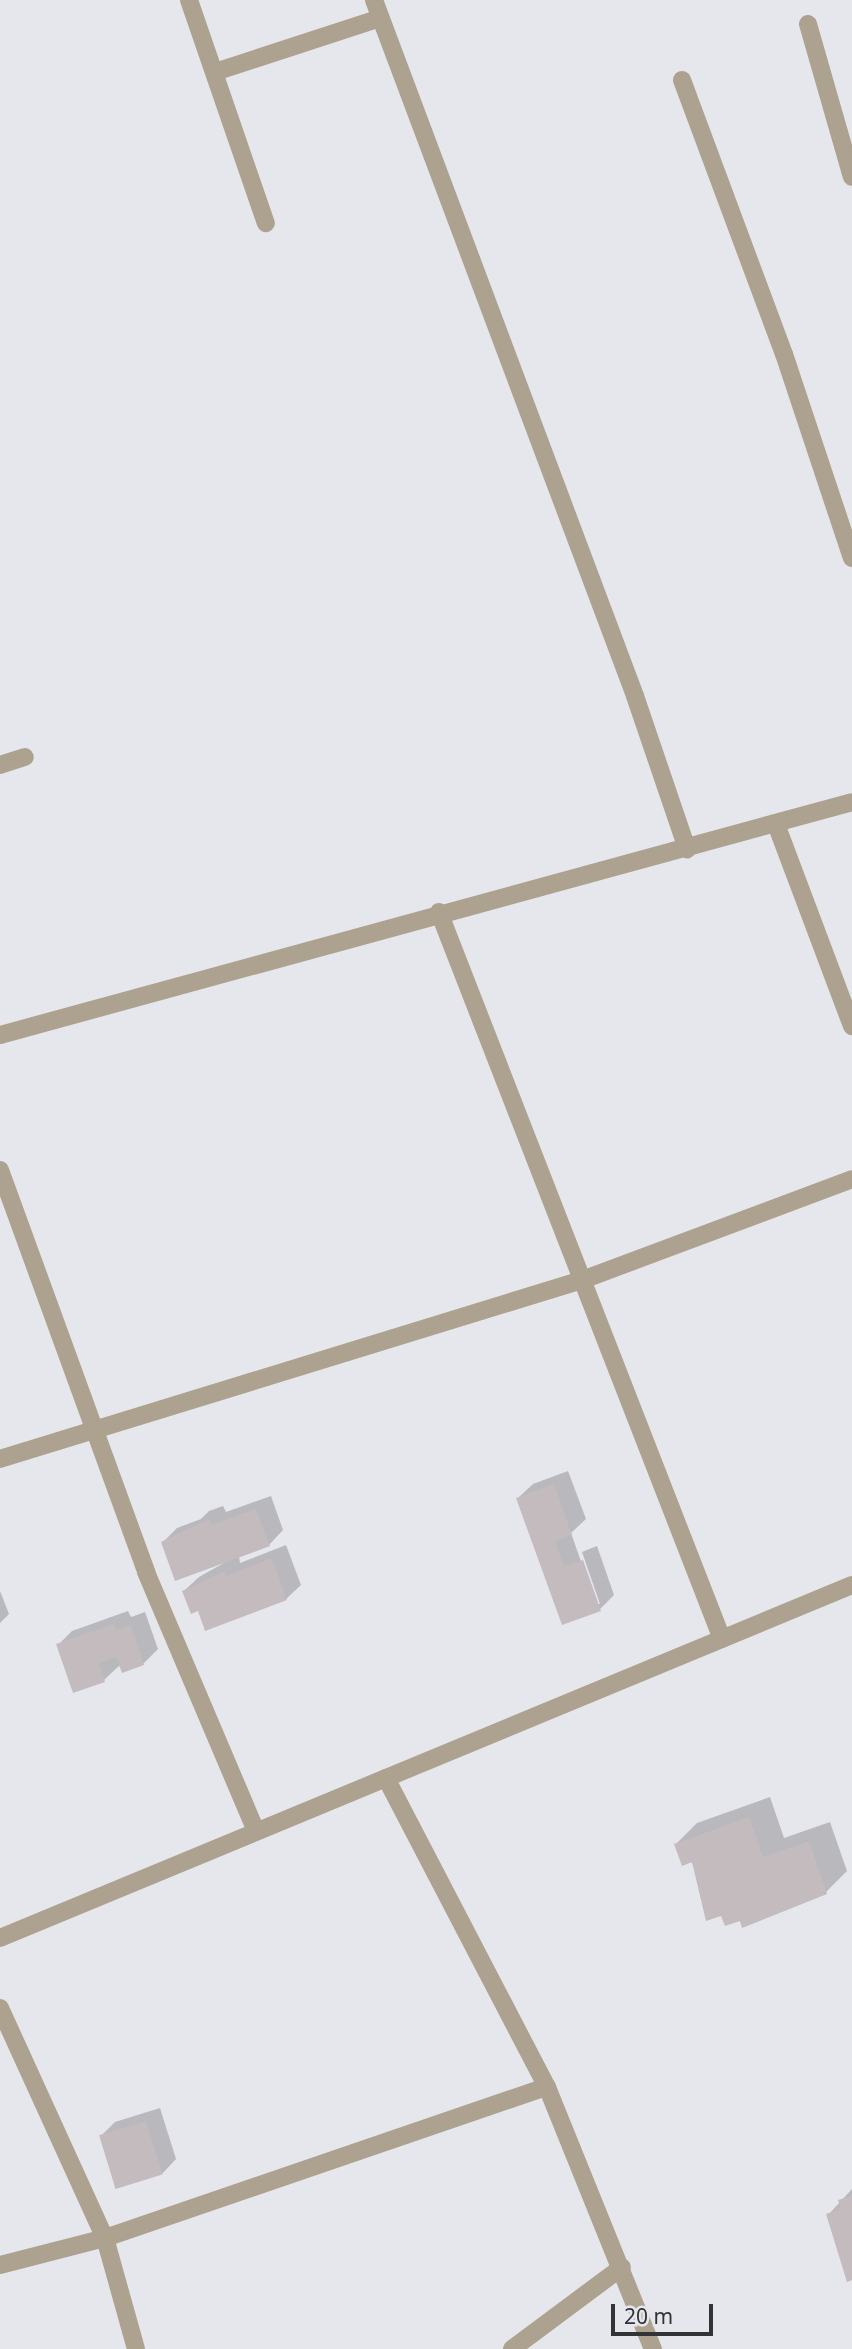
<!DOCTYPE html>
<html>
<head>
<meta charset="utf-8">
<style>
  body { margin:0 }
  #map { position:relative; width:852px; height:2349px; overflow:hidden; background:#e6e6ed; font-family:"Noto Sans",sans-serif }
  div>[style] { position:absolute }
  .shadow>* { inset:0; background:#0003 }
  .building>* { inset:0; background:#c3bbbe; transform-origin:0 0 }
  .minor>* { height:18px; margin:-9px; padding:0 9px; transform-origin:9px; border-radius:9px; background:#aca28f }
  .tertiary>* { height:18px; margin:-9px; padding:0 9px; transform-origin:9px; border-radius:9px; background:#aca28f }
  span { translate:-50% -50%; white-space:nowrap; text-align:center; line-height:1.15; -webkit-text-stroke:7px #e6e6ed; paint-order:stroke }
  .scale { position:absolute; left:611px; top:2304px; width:102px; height:32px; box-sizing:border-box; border:4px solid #323335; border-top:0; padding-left:9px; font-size:21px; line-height:24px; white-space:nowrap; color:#323335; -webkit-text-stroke:5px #e6e6ed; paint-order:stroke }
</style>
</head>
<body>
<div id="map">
  <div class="shadow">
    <i style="clip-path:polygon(568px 1471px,586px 1519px,571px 1533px,596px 1604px,600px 1604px,582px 1552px,597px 1546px,614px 1595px,600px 1609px,563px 1623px,518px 1498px,533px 1484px)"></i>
    <i style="clip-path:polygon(271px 1496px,283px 1530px,269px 1545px,239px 1556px,240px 1563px,286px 1545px,301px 1585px,286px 1599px,199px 1609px,184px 1591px,199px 1577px,231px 1559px,163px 1542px,177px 1528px,201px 1519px,209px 1511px,223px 1506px,226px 1512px)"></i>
    <i style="clip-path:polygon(0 1591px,9px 1614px,0 1623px)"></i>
    <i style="clip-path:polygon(128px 1611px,131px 1617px,145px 1612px,158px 1649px,144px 1663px,123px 1670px,121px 1664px,104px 1680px,58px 1645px,72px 1631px)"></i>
    <i style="clip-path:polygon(770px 1797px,784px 1838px,830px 1822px,847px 1871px,826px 1892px,743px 1925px,676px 1844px,697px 1823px)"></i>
    <i style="clip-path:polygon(160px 2108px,176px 2159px,162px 2174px,101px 2136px,115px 2122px)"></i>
    <i style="clip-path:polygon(852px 2189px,852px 2279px,828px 2215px)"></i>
  </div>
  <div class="building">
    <i style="clip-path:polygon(554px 1484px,572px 1535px,555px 1541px,564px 1566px,583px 1560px,601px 1611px,562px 1625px,516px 1498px)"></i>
    <i style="clip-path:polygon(256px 1509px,270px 1546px,175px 1581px,161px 1542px,209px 1519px,211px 1525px)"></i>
    <i style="clip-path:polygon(272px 1558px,287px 1600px,205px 1631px,198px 1611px,191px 1614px,182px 1591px,225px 1571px,226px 1576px)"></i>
    <i style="clip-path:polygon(114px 1624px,116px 1630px,131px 1625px,144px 1665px,122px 1673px,116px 1657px,99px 1663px,105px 1682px,73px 1693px,56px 1644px)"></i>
    <i style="clip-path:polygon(749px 1817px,763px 1857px,809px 1841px,827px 1894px,742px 1928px,740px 1921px,725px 1926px,721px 1916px,706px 1921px,692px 1862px,682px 1866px,674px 1844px)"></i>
    <i style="left:146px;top:2121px;width:56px;height:49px;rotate:73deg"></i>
    <i style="clip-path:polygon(852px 2196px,852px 2280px,847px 2282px,826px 2214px,841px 2209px,838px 2200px)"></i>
  </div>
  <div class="minor">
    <i style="left:189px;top:0;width:236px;rotate:71deg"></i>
    <i style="left:374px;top:0;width:743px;rotate:69.44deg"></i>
    <i style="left:635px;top:696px;width:162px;rotate:71.2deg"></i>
    <i style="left:808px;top:24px;width:159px;rotate:74deg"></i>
    <i style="left:215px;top:72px;width:174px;rotate:-18.1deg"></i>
    <i style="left:682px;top:80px;width:292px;rotate:69.6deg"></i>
    <i style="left:784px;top:354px;width:215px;rotate:71.6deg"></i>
    <i style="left:0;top:765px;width:26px;rotate:-18deg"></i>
    <i style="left:776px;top:824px;width:216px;rotate:69.4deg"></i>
    <i style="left:439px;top:912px;width:780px;rotate:68.73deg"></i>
    <i style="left:0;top:1035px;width:883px;rotate:-15.29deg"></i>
    <i style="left:0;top:1170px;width:428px;rotate:70deg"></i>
    <i style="left:146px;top:1572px;width:281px;rotate:67deg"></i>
    <i style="left:0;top:1459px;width:612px;rotate:-17.1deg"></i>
    <i style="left:585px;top:1279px;width:285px;rotate:-20.5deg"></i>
    <i style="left:386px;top:1778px;width:348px;rotate:62.5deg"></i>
    <i style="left:547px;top:2087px;width:283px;rotate:68deg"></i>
    <i style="left:0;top:2008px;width:253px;rotate:65.5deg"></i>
    <i style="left:105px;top:2238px;width:115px;rotate:74.4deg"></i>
    <i style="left:0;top:2265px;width:108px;rotate:-14.4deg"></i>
    <i style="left:105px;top:2238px;width:467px;rotate:-18.9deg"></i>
    <i style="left:512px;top:2349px;width:137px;rotate:-36.7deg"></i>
  </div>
  <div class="tertiary">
    <i style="left:0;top:1938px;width:922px;rotate:-22.51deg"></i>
  </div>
  <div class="scale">20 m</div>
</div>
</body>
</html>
